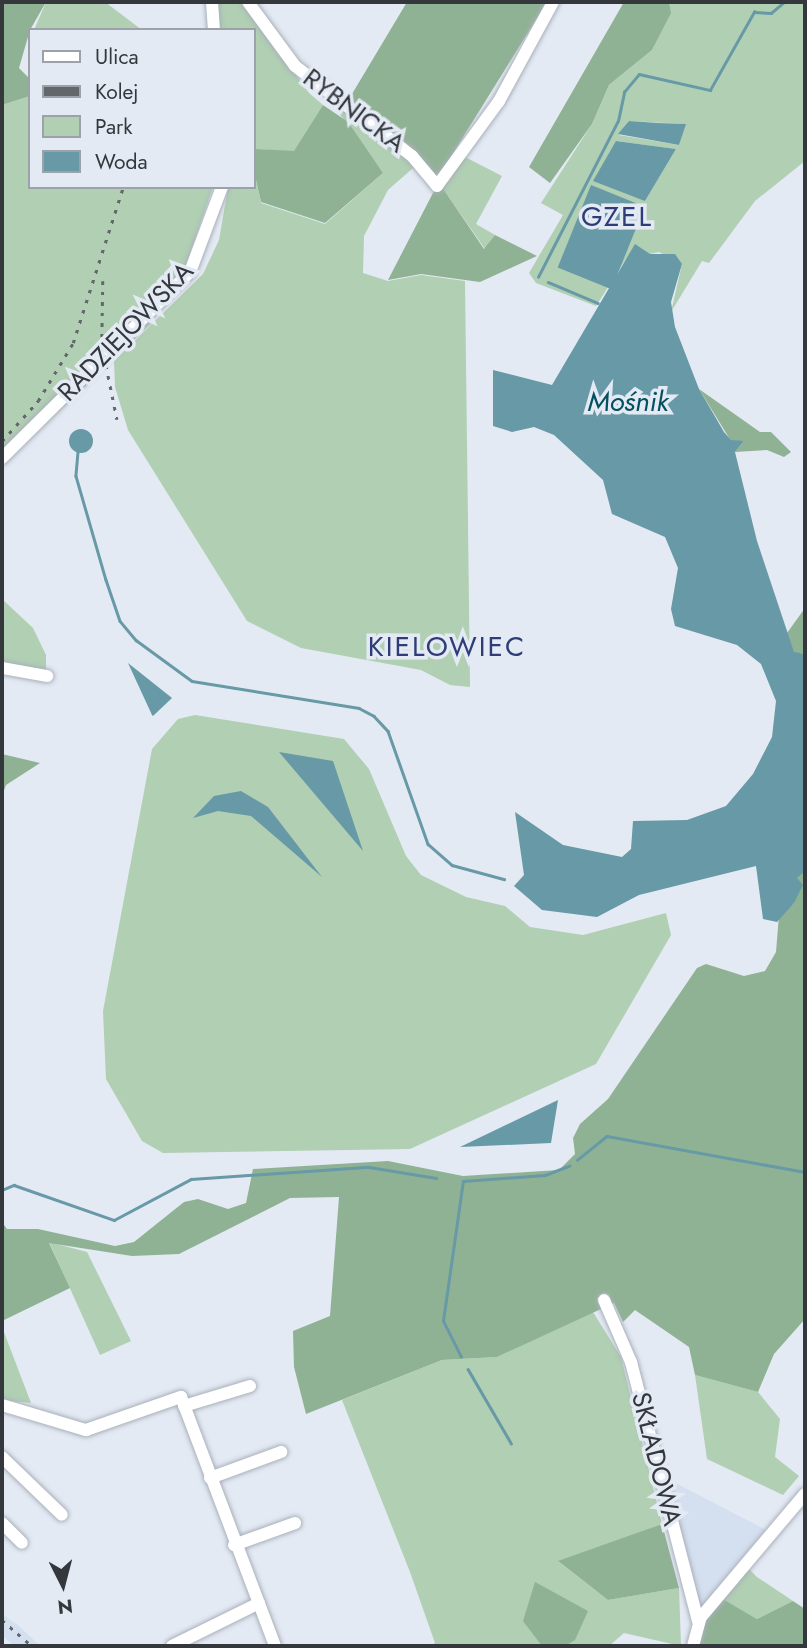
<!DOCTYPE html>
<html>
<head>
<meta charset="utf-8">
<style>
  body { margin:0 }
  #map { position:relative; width:807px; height:1648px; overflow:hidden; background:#e3eaf4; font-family:Jost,sans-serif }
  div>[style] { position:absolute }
  .built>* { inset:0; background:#d4dfef }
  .green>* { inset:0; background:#b0cfb3 }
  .forest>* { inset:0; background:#90b294 }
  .water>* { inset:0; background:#6799a6; transform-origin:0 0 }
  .round { border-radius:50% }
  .stream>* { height:2.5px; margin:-1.25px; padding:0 1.25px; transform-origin:1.25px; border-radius:1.25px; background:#6799a6 }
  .roads { filter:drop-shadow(0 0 2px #aab0ba) drop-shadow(0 0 2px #aab0ba) }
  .minor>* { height:12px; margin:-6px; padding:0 6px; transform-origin:6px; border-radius:6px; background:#fff }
  .rail>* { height:2.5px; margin-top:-1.25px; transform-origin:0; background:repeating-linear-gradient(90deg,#63676c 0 3.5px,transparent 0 10.5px) }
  span { translate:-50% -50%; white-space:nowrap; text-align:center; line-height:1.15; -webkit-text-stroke:7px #e3eaf4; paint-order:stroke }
  .street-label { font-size:26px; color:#34373b }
  .neighbourhood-label { font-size:28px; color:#2e3d77; letter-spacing:2px }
  .water-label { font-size:28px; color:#04505f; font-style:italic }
  .frame { position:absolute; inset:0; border:4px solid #34373b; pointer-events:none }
  .legend { position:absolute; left:28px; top:28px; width:228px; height:161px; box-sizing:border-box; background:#e3eaf4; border:2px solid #9da2aa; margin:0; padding:9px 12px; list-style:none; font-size:21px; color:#34373b }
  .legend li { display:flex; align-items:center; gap:14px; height:35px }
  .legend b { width:35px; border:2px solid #9da2aa }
  .north { position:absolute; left:28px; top:1550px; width:70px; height:70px; -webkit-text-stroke:5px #e3eaf4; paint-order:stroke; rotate:174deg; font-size:19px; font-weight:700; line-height:28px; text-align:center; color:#34373b }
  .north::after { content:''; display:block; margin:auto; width:24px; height:32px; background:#34373b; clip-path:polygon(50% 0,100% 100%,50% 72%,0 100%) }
</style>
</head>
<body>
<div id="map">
  <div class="built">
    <i style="clip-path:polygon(666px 1478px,766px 1530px,701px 1607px,695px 1604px)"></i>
    <i style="clip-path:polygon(2px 1614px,19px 1626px,40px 1646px,14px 1646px,2px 1635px)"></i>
  </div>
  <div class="green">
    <i style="clip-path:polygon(46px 2px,105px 2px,142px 30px,34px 30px)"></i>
    <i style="clip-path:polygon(216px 2px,243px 2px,309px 93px,323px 105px,294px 152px,256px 149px,254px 156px,254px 30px,218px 30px)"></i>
    <i style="clip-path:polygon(evenodd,669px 2px,805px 2px,805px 161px,755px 201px,709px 263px,702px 261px,671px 312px,682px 264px,659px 252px,626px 259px,596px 306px,536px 283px,529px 273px,563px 215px,541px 203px,592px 124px,609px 85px,652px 50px,670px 13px,669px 2px,629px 121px,685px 124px,679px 145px,619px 135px,629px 121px,669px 2px,616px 141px,676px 149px,645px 201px,616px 141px)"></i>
    <i style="clip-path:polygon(30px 96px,30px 187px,213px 187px,186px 265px,154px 303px,152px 323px,2px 465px,2px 105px)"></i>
    <i style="clip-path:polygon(346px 104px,406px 143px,437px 179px,413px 168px,388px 190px,364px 236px,363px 273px,388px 281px,421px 275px,465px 281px,470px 687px,450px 685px,421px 670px,301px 648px,247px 621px,128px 430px,115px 387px,114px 361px,203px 274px,219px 240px,228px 187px,254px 187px,254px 171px,261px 203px,325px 224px,383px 173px,338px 112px)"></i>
    <i style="clip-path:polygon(465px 157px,502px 176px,476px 224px,495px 235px,485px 249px,442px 187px)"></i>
    <i style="clip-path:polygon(2px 599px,33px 628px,46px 655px,46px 671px,2px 665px)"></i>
    <i style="clip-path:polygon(195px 715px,344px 739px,369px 769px,406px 856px,421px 875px,466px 897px,505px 906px,530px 927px,583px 935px,666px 913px,671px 935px,596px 1064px,410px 1149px,163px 1153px,142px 1141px,106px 1079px,103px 1011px,152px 749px,178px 719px)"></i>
    <i style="clip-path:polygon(49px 1242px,87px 1252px,131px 1341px,100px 1355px)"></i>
    <i style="clip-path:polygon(593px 1312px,621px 1357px,662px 1524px,559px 1562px,608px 1600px,679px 1588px,681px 1646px,624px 1633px,609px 1646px,430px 1646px,435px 1643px,410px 1572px,342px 1400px,442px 1360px,497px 1357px)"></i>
    <i style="clip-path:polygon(2px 1327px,31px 1403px,2px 1400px)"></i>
    <i style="clip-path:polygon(695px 1375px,758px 1392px,780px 1419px,775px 1457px,799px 1476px,783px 1495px,707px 1459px)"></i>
    <i style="clip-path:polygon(746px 1566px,757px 1577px,793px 1601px,757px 1619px,723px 1599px)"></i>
  </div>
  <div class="forest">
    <i style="clip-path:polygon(2px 2px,46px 2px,30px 30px,19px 68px,30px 79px,30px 96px,2px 105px)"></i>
    <i style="clip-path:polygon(407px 2px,547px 2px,437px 179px,406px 143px,346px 104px)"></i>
    <i style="clip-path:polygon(624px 2px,669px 2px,671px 13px,652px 50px,609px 85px,592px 124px,550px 183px,529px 167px)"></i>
    <i style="clip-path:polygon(323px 105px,348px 122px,383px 173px,325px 223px,261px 202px,254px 171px,256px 149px,294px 151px)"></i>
    <i style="clip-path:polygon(442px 187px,484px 249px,495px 235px,537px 256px,480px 282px,421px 274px,388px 280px,434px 191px)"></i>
    <i style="clip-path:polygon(699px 389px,760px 432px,771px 432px,791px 452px,784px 457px,767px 450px,735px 452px,744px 441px,731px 441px)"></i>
    <i style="clip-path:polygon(805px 608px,805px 654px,794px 653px,787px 633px)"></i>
    <i style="clip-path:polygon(2px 754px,40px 763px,6px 785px,2px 796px)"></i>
    <i style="clip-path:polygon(805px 872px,805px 1319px,774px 1354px,758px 1392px,695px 1375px,689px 1347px,635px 1310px,623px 1322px,614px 1303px,497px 1357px,442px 1360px,306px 1414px,294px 1367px,293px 1331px,330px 1316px,339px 1197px,290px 1198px,179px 1254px,132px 1256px,49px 1243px,70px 1288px,2px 1321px,2px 1222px,7px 1229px,38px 1229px,115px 1246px,134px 1242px,184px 1202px,198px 1199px,228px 1209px,246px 1203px,253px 1169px,388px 1161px,463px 1176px,559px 1170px,575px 1154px,573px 1138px,580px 1124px,608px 1099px,697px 968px,706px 964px,744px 976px,765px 971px,776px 952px,779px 915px,794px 903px,797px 878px)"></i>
    <i style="clip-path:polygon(662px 1524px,679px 1588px,608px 1600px,558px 1561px)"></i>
    <i style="clip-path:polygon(535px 1582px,588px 1611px,575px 1640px,565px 1646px,542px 1646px,523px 1621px)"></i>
    <i style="clip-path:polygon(723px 1599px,757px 1619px,793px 1601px,805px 1609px,805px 1646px,700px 1646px,700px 1628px)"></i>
  </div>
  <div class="water">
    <i style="clip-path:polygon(629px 121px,658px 123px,686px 124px,679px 145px,618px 134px)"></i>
    <i style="clip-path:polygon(616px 141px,676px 149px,645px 201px,593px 181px)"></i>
    <i style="left:591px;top:185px;width:58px;height:89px;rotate:22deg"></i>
    <i style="clip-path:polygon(635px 244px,650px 254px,675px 254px,682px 264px,671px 302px,675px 327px,699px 389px,724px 432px,731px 440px,744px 441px,735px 452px,757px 541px,794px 652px,805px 654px,805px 872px,797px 878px,803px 885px,794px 903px,777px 922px,763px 919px,756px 866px,639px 895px,597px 917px,542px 910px,514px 886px,524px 875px,515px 812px,563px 845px,622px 857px,631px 849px,633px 821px,687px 820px,726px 806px,753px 774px,772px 737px,776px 701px,761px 664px,737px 645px,675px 626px,671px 609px,678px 568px,665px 537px,612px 514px,603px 480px,554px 435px,534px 427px,512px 432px,493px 426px,493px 370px,552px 385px)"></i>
    <i class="round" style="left:69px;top:429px;width:24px;height:24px"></i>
    <i style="clip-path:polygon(128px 663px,172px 698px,153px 716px,152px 715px)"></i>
    <i style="clip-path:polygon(279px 752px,333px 761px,363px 851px)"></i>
    <i style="clip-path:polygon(241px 791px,268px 807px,322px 877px,251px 816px,218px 811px,193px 818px,214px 796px)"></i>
    <i style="clip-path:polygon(558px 1100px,551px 1143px,460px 1147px)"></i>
  </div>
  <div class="stream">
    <i style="left:538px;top:277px;width:175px;rotate:-62.9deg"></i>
    <i style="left:618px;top:121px;width:30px;rotate:-78deg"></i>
    <i style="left:624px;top:92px;width:23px;rotate:-50deg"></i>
    <i style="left:639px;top:74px;width:73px;rotate:12.7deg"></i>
    <i style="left:710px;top:90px;width:90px;rotate:-60.6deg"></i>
    <i style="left:754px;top:12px;width:17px;rotate:3deg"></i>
    <i style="left:771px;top:13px;width:17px;rotate:-40deg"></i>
    <i style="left:548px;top:282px;width:54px;rotate:22.8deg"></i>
    <i style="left:78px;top:452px;width:24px;rotate:95deg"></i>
    <i style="left:76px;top:476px;width:108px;rotate:73.9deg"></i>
    <i style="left:106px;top:580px;width:43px;rotate:71.1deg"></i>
    <i style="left:120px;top:621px;width:25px;rotate:50deg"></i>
    <i style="left:136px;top:640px;width:69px;rotate:36.2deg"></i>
    <i style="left:192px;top:681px;width:169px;rotate:9.2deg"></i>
    <i style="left:359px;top:708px;width:17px;rotate:28deg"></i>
    <i style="left:374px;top:716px;width:21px;rotate:47deg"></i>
    <i style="left:388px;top:731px;width:120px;rotate:70.5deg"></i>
    <i style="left:428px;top:844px;width:32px;rotate:41deg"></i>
    <i style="left:452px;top:865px;width:54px;rotate:15.1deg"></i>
    <i style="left:577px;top:1160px;width:38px;rotate:-39deg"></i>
    <i style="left:607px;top:1136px;width:201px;rotate:10.3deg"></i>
    <i style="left:2px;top:1190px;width:13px;rotate:-23deg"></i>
    <i style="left:14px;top:1185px;width:106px;rotate:19.3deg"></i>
    <i style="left:114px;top:1220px;width:87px;rotate:-28deg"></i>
    <i style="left:191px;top:1179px;width:178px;rotate:-3.9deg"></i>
    <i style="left:369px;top:1167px;width:68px;rotate:9.3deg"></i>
    <i style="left:461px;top:1357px;width:40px;rotate:-116.6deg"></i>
    <i style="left:443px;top:1321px;width:141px;rotate:-81.9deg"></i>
    <i style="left:463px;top:1181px;width:82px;rotate:-4.2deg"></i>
    <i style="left:545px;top:1175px;width:26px;rotate:-21deg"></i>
    <i style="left:468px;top:1369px;width:86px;rotate:59.8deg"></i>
  </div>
  <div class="roads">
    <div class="minor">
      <i style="left:212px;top:2px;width:28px;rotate:86deg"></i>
      <i style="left:248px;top:2px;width:79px;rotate:53.7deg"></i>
      <i style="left:295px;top:66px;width:148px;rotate:37.6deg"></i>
      <i style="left:412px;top:156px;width:39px;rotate:50deg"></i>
      <i style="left:437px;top:186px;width:105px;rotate:-53.9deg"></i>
      <i style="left:499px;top:101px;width:113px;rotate:-61.4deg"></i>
      <i style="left:2px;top:458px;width:264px;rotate:-44.7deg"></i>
      <i style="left:190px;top:272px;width:91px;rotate:-69.4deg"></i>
      <i style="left:2px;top:668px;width:46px;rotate:10.1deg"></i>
      <i style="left:604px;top:1300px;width:68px;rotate:66.5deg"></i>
      <i style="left:631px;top:1362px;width:268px;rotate:75.5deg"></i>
      <i style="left:2px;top:1405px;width:88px;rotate:16.6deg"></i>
      <i style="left:86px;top:1430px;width:101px;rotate:-19.2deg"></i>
      <i style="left:181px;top:1397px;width:266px;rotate:69.3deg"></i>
      <i style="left:184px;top:1406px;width:69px;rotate:-16.9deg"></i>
      <i style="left:2px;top:1457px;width:83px;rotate:44deg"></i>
      <i style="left:210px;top:1478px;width:76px;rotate:-20.1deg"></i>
      <i style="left:2px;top:1523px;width:28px;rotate:45deg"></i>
      <i style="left:234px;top:1545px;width:65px;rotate:-19.8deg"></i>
      <i style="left:172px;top:1646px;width:97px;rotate:-26.3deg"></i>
      <i style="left:693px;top:1646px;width:30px;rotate:-75deg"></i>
      <i style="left:701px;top:1617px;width:161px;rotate:-49.8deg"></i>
    </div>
  </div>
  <div class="rail">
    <i style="left:103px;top:281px;width:64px;rotate:90.9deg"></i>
    <i style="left:102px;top:345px;width:76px;rotate:78.5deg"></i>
    <i style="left:2px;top:441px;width:54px;rotate:-48deg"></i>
    <i style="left:38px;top:401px;width:68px;rotate:-58.9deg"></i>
    <i style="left:73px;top:343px;width:164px;rotate:-72.2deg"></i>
    <i style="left:2px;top:1620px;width:40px;rotate:41deg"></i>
  </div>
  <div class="street-label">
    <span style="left:354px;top:111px;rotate:37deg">RYBNICKA</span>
    <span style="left:126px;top:332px;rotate:-46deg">RADZIEJOWSKA</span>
    <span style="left:656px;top:1459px;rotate:76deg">SKŁADOWA</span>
  </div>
  <div class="neighbourhood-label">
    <span style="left:617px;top:217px">GZEL</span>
    <span style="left:447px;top:647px">KIELOWIEC</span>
  </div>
  <div class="water-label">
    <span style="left:628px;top:402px">Mośnik</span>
  </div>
  <div class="frame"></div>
  <ul class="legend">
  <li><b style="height:9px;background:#fff"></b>Ulica</li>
  <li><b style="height:9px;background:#63676c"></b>Kolej</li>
  <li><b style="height:19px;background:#b0cfb3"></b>Park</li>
  <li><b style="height:19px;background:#6799a6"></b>Woda</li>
  </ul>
  <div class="north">N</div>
</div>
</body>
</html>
